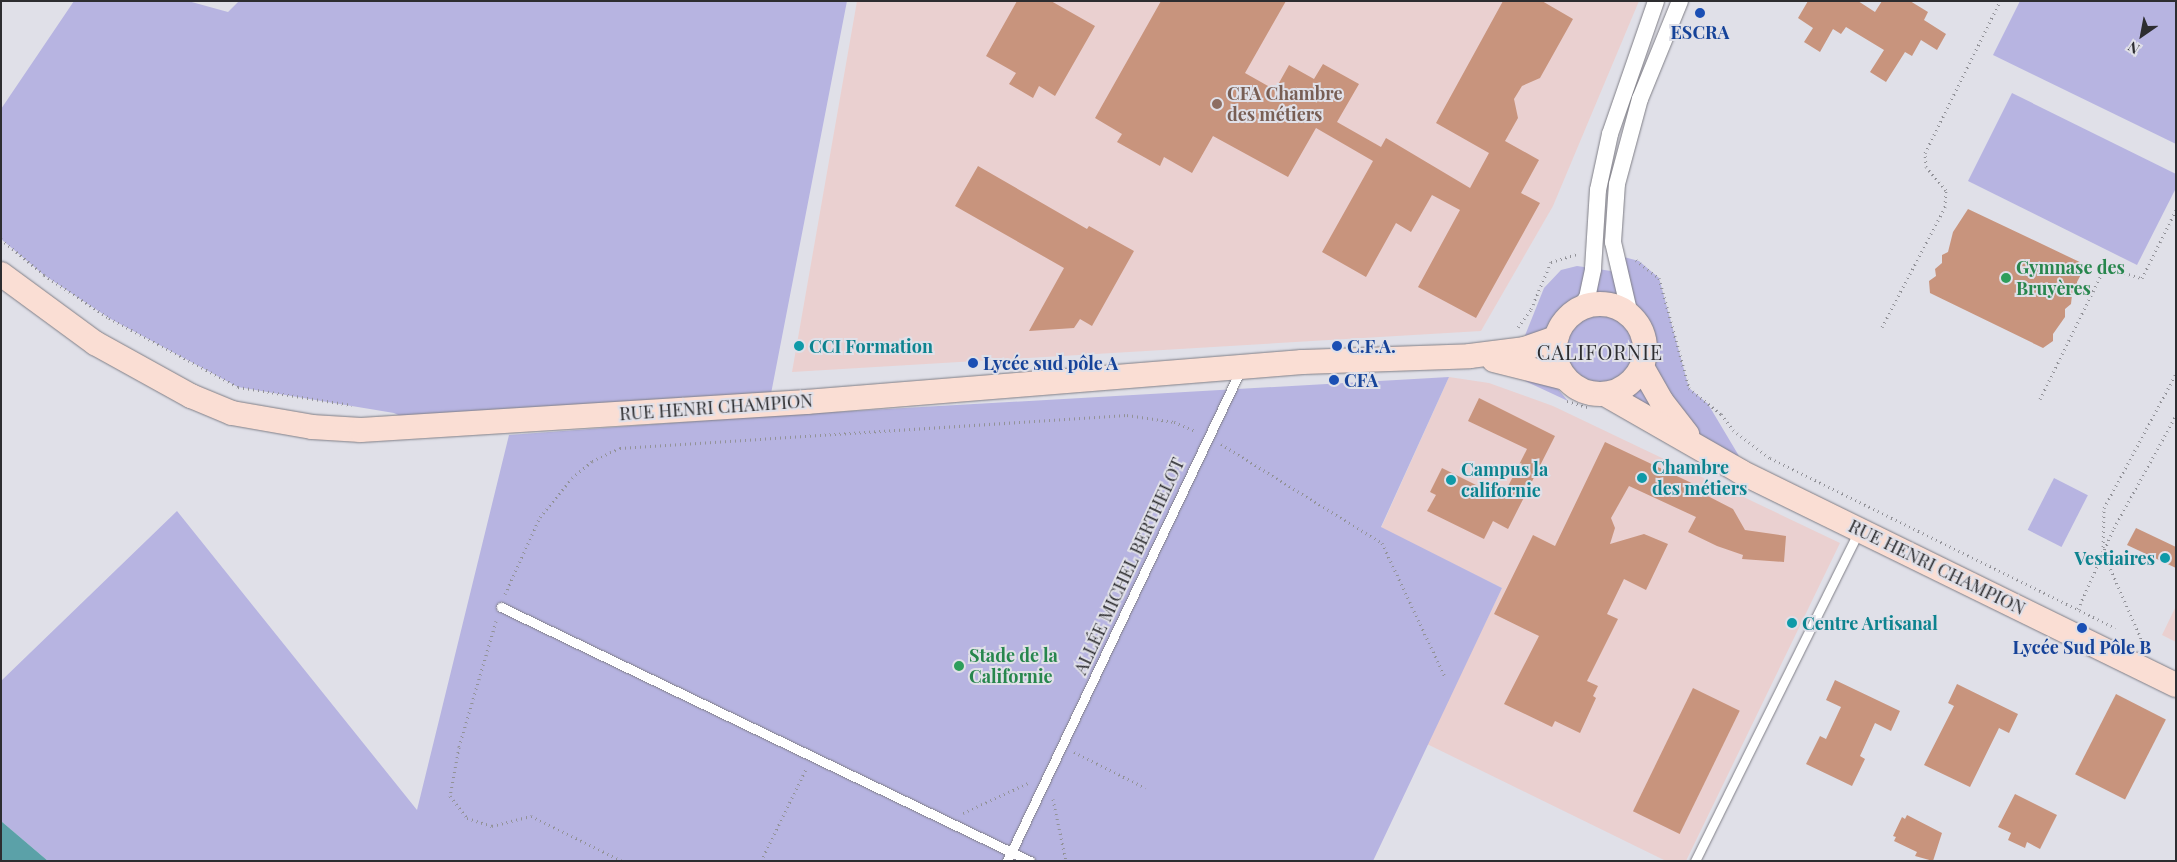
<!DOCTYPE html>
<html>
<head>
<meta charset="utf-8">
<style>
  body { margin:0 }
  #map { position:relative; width:2177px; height:862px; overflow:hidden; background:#e0e0e8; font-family:"Playfair Display",serif }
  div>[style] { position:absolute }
  .education>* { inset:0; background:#ead0d0 }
  .green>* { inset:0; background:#b7b4e1; transform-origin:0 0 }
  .round { border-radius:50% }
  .water>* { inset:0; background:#5ba1a8 }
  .building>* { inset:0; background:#c8947d; transform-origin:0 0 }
  .path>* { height:3px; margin-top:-1.5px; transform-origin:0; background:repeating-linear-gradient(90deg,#929298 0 1px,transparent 0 5px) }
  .roads { filter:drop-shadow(0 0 1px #7f7e86) drop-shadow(0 0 1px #7f7e86) }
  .lane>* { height:9px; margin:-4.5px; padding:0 4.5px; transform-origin:4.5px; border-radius:4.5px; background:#fff }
  .street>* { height:16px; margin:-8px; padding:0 8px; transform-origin:8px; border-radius:8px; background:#fff }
  .secondary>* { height:24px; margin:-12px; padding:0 12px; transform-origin:12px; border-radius:12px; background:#faded4 }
  .secondary>.ring { margin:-12px; padding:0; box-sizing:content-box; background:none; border:24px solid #faded4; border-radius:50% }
  .dots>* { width:14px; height:14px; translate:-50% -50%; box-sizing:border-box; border:2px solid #e0e0e8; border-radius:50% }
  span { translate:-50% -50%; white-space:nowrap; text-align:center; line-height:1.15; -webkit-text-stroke:4px #e0e0e8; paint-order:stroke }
  .transit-label { font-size:18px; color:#164399; font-weight:700 }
  .left { translate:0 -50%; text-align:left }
  .education-label { font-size:18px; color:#785e54; font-weight:700 }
  .leisure-label { font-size:18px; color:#27864d; font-weight:700 }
  .culture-label { font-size:18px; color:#0d838f; font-weight:700 }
  .right { translate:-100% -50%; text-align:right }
  .street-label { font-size:18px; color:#2d2d30 }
  .quarter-label { font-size:20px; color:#2d2d30; letter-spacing:1px }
  .frame { position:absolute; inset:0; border:2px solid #2d2d30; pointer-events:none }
  .north { position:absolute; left:2117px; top:10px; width:50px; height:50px; -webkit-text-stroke:4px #e0e0e8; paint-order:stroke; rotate:213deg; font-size:14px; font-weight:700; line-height:20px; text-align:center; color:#2d2d30 }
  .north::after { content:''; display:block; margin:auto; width:18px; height:22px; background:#2d2d30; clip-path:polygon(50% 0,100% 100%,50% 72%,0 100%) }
</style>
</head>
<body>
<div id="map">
  <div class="education">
    <i style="clip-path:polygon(857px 1px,1639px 1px,1553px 206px,1481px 331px,792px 372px)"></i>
    <i style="clip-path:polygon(1449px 377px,1489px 383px,1553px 406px,1840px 543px,1686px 861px,1666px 861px,1427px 744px,1502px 588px,1381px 528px)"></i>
    <i style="clip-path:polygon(2176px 606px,2176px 642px,2162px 635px)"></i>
  </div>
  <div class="green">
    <i style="clip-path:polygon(74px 1px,188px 1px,228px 12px,239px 1px,847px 1px,769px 404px,421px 426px,394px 413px,238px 387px,109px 318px,44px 275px,1px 239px,1px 109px)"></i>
    <i style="clip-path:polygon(2020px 1px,2176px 1px,2176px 144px,1993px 55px)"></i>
    <i style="clip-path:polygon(2012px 93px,2176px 174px,2176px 188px,2137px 265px,1968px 181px)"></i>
    <i style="clip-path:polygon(1616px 255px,1639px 261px,1659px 278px,1689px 388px,1708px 404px,1739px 456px,1699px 448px,1614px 392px,1633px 380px,1645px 355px,1640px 326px,1619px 307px,1605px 304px,1587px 306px,1570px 315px,1561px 326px,1555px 349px,1557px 388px,1568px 401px,1525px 381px,1524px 338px,1544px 288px,1561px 270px,1577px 266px,1618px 272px)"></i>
    <i class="round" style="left:1567px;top:316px;width:66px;height:66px"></i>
    <i style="clip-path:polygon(1449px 377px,1381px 527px,1502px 588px,1373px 861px,48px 861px,1px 821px,1px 681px,177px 511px,417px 810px,509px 435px,764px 416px)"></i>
    <i style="left:2054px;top:478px;width:38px;height:58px;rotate:27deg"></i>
  </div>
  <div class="water">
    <i style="clip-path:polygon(1px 821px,48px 861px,1px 861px)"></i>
  </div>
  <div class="building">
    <i style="clip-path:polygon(1017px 1px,1051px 1px,1095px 26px,1055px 96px,1039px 86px,1033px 98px,1009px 84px,1016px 73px,986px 56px)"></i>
    <i style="clip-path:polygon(1161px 1px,1286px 1px,1245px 73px,1275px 90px,1289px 65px,1314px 79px,1323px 64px,1359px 84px,1337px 122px,1381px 147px,1386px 138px,1470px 188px,1489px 153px,1436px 123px,1503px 1px,1542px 1px,1573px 19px,1540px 78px,1522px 86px,1514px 99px,1518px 118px,1505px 141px,1539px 160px,1521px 193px,1540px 203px,1476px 318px,1418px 287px,1460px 210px,1432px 195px,1411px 232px,1396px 223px,1366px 277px,1322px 252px,1373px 161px,1316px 128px,1288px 177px,1213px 136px,1192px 173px,1164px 157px,1160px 166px,1117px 142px,1122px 134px,1095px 118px)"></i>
    <i style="clip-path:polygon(1808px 1px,1858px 1px,1875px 12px,1882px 1px,1910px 1px,1928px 12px,1924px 20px,1946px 34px,1937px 50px,1921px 40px,1912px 56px,1905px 52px,1886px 82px,1870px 72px,1884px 50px,1846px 27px,1841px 34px,1833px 29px,1820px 52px,1804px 42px,1813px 28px,1798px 18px)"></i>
    <i style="clip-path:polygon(978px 166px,1087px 229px,1089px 226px,1134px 251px,1092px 326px,1080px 319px,1074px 328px,1029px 331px,1064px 268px,955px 206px)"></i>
    <i style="clip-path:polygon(1968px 209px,2086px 265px,2077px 282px,2077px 291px,2072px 295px,2071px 304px,2065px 309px,2065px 317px,2053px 334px,2053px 341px,2043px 348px,1930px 293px,1929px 281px,1936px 276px,1935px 269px,1942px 263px,1942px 255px,1948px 252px,1953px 232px)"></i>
    <i style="clip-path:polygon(1479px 398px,1555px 436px,1508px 529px,1493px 521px,1484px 539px,1427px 511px,1436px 495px,1430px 492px,1442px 468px,1502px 498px,1527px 449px,1468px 421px)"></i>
    <i style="clip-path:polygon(1605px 442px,1700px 487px,1698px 491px,1733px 509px,1745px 530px,1786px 536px,1784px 562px,1742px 559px,1743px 555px,1717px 546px,1688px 532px,1696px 517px,1629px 486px,1611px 518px,1615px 528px,1610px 544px,1644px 534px,1668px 544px,1646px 590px,1624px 579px,1607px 614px,1618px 619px,1587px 681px,1598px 686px,1593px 696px,1596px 698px,1580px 733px,1555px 721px,1552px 727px,1504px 704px,1539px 636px,1494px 614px,1533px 535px,1555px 546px)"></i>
    <i style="clip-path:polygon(2136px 528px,2176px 547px,2176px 568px,2127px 545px)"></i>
    <i style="clip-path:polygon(1835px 680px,1900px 711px,1891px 731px,1875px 723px,1860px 756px,1865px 759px,1852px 786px,1806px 764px,1820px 736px,1826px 739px,1841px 707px,1826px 700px)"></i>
    <i style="clip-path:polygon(1957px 684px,2018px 714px,2009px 733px,1999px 728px,1970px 787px,1924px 765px,1954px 706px,1948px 703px)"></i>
    <i style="left:1693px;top:688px;width:52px;height:137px;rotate:26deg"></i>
    <i style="left:2116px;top:694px;width:56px;height:90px;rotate:27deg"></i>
    <i style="clip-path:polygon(2015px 794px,2057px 815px,2040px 849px,2027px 842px,2025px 848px,2008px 840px,2011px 833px,1998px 827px)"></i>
    <i style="clip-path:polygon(1907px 815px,1942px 833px,1933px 861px,1915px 856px,1917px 852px,1894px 841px,1896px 837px,1893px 836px,1902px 817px,1905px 819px)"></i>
  </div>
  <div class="path">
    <i style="left:1px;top:239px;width:56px;rotate:39.9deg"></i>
    <i style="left:44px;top:275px;width:78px;rotate:33.5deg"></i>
    <i style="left:109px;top:318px;width:146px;rotate:28.1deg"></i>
    <i style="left:238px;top:387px;width:115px;rotate:9deg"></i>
    <i style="left:1636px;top:260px;width:29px;rotate:38deg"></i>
    <i style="left:1659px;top:278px;width:114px;rotate:74.7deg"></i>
    <i style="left:1689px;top:388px;width:41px;rotate:39.1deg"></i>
    <i style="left:1721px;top:414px;width:20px;rotate:53deg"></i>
    <i style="left:1733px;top:430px;width:46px;rotate:37.1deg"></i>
    <i style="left:1770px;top:458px;width:385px;rotate:26.2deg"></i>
    <i style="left:1518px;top:327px;width:22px;rotate:-54deg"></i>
    <i style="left:1531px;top:309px;width:51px;rotate:-66.9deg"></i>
    <i style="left:1551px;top:262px;width:27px;rotate:-17deg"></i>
    <i style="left:1882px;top:327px;width:136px;rotate:-62.3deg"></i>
    <i style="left:1945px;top:207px;width:17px;rotate:-87deg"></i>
    <i style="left:1946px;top:190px;width:30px;rotate:-131deg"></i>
    <i style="left:1926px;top:167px;width:14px;rotate:-94deg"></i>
    <i style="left:1925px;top:153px;width:169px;rotate:-63.7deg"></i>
    <i style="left:2040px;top:399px;width:147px;rotate:-63.8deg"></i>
    <i style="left:2105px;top:267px;width:39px;rotate:17deg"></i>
    <i style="left:2142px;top:278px;width:76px;rotate:-63.4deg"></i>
    <i style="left:1567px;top:401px;width:21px;rotate:17deg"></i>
    <i style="left:1221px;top:444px;width:189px;rotate:31.6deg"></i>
    <i style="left:1382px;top:543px;width:148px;rotate:64.8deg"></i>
    <i style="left:505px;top:594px;width:85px;rotate:-65.6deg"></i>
    <i style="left:540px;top:517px;width:50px;rotate:-50.6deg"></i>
    <i style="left:572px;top:478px;width:26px;rotate:-40deg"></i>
    <i style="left:592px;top:461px;width:31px;rotate:-25deg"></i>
    <i style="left:620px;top:448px;width:508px;rotate:-3.72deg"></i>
    <i style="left:1127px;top:415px;width:48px;rotate:8.5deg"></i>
    <i style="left:1174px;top:422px;width:23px;rotate:23deg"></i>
    <i style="left:2078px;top:609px;width:89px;rotate:-66deg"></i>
    <i style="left:2114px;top:528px;width:129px;rotate:-61.2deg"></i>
    <i style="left:496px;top:621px;width:131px;rotate:106.4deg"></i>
    <i style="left:459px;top:747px;width:50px;rotate:100.4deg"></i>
    <i style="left:450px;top:796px;width:28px;rotate:52deg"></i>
    <i style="left:467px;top:818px;width:26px;rotate:18deg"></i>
    <i style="left:492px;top:826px;width:40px;rotate:-14.4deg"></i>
    <i style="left:531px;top:816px;width:102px;rotate:26.3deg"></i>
    <i style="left:2143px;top:643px;width:99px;rotate:-113.7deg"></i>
    <i style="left:2103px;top:552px;width:44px;rotate:-88.7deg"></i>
    <i style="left:2104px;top:508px;width:152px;rotate:-61.8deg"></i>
    <i style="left:1074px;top:752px;width:80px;rotate:26.6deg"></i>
    <i style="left:1053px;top:799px;width:63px;rotate:78.2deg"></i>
    <i style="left:963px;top:813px;width:72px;rotate:-24.8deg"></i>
    <i style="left:761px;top:861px;width:102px;rotate:-63.9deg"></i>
  </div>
  <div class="roads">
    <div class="lane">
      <i style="left:501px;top:607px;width:587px;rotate:25.65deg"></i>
      <i style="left:1007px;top:861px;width:545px;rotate:-64.56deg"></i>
      <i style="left:1695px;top:861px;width:369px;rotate:-63.6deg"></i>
    </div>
    <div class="street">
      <i style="left:1578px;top:309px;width:14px;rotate:-51deg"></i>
      <i style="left:1587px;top:298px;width:30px;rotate:-78deg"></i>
      <i style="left:1593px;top:269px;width:79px;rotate:-86.4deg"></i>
      <i style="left:1598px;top:190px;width:57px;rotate:-77.9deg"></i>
      <i style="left:1610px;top:134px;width:141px;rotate:-70.9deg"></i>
      <i style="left:1630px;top:315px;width:75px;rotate:-103.1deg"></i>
      <i style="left:1613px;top:242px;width:58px;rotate:-86.1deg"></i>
      <i style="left:1617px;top:184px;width:88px;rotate:-74.9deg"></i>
      <i style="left:1640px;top:99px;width:106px;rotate:-67.8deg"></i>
    </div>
    <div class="secondary">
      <i style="left:1px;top:274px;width:117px;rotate:36.3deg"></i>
      <i style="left:95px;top:343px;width:110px;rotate:28.9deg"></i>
      <i style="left:191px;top:396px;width:44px;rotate:22.5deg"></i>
      <i style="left:232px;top:413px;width:81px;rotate:9.9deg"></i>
      <i style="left:312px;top:427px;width:49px;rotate:3.5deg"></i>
      <i style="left:361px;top:430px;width:446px;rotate:-3.6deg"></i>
      <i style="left:806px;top:402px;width:498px;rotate:-4.6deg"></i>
      <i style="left:1302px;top:362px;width:168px;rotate:-2deg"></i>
      <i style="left:1470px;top:356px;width:54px;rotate:-7.4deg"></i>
      <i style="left:1524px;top:349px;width:34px;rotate:-19deg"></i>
      <i class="ring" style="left:1555px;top:304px;width:66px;height:66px"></i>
      <i style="left:1494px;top:360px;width:73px;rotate:14.2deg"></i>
      <i style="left:1642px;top:367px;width:40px;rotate:60.3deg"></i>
      <i style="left:1662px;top:402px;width:41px;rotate:52deg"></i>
      <i style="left:1605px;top:394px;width:157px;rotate:29.8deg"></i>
      <i style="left:1741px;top:472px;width:484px;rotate:26.1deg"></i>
    </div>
  </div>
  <div class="dots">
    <i style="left:1700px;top:13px;background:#1a4fb4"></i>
    <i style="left:1217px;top:104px;background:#8d6e63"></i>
    <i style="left:2006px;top:278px;background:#2e9e5b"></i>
    <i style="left:799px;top:346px;background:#0f9aa8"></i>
    <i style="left:1337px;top:346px;background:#1a4fb4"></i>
    <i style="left:973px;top:363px;background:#1a4fb4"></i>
    <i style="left:1334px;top:380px;background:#1a4fb4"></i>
    <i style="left:1642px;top:478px;background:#0f9aa8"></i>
    <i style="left:1451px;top:480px;background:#0f9aa8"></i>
    <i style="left:2165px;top:558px;background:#0f9aa8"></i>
    <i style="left:1792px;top:623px;background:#0f9aa8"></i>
    <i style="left:2082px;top:628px;background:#1a4fb4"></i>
    <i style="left:959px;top:666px;background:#2e9e5b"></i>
  </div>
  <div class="transit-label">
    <span style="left:1700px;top:32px">ESCRA</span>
    <span class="left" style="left:1347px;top:346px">C.F.A.</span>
    <span class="left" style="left:983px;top:363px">Lycée sud pôle A</span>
    <span class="left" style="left:1344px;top:380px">CFA</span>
    <span style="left:2082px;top:647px">Lycée Sud Pôle B</span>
  </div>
  <div class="education-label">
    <span class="left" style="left:1227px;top:104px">CFA Chambre<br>des métiers</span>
  </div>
  <div class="leisure-label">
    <span class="left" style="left:2016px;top:278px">Gymnase des<br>Bruyères</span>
    <span class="left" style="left:969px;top:666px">Stade de la<br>Californie</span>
  </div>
  <div class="culture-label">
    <span class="left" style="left:809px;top:346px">CCI Formation</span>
    <span class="left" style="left:1652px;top:478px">Chambre<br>des métiers</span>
    <span class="left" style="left:1461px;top:480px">Campus la<br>californie</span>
    <span class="right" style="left:2155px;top:558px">Vestiaires</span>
    <span class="left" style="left:1802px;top:623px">Centre Artisanal</span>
  </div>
  <div class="street-label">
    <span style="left:716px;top:407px;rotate:-4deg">RUE HENRI CHAMPION</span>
    <span style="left:1129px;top:566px;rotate:-65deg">ALLÉE MICHEL BERTHELOT</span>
    <span style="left:1937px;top:567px;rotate:26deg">RUE HENRI CHAMPION</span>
  </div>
  <div class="quarter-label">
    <span style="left:1600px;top:351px">CALIFORNIE</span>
  </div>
  <div class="frame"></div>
  <div class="north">N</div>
</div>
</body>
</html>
